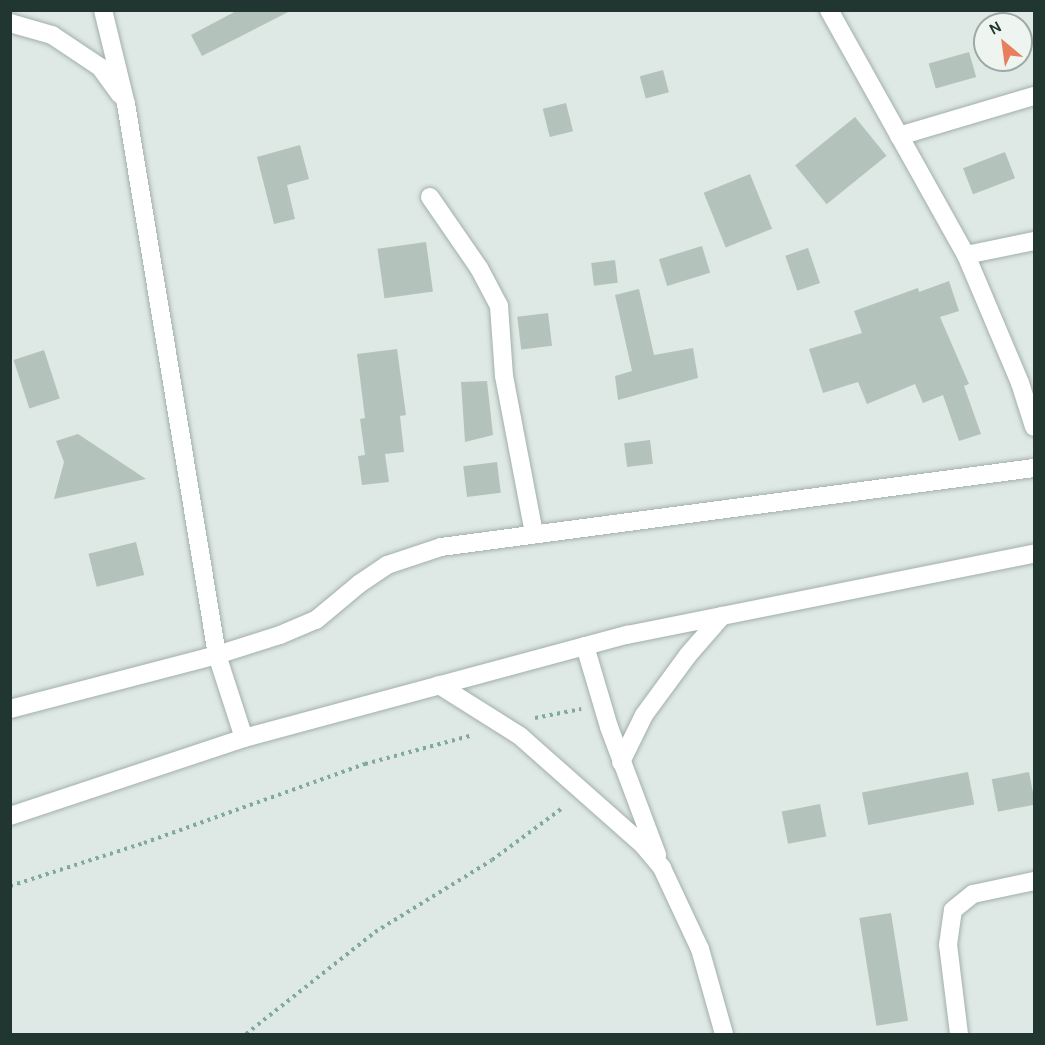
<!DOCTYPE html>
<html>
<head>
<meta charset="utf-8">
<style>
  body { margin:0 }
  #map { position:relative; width:1045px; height:1045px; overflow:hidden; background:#dee8e4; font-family:Karla,sans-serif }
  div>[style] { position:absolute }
  .building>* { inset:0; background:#b3c3bc; transform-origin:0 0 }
  .path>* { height:4px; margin-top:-2px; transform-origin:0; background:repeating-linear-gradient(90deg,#80aa9d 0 3px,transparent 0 7.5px) }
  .roads { filter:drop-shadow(0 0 2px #a2afab) drop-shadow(0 0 2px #a2afab) }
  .minor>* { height:18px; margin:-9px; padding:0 9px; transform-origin:9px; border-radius:9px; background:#fff }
  .tertiary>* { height:18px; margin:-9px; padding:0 9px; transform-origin:9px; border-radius:9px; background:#fff }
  span { translate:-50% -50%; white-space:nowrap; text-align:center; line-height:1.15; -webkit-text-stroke:4.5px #eef5f1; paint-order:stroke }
  .frame { position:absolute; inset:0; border:12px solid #213631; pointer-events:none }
  .north { position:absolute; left:973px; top:12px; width:60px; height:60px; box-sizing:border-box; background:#eef5f1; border:2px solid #9ca9a4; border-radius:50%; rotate:331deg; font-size:16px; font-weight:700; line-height:24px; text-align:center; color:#213631 }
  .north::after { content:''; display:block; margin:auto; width:21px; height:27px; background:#e77f5d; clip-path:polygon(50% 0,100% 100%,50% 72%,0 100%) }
</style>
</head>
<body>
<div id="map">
  <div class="building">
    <i style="clip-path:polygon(238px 10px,292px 10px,202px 56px,191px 35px)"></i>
    <i style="left:969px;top:52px;width:26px;height:42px;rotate:74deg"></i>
    <i style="left:663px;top:70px;width:23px;height:24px;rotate:75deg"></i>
    <i style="left:566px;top:103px;width:29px;height:24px;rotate:76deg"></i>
    <i style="left:855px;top:117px;width:50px;height:77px;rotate:51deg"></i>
    <i style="clip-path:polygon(300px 145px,309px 179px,287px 185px,295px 219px,274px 224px,257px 157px)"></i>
    <i style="left:1005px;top:152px;width:28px;height:45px;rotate:69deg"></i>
    <i style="left:750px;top:174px;width:59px;height:50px;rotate:68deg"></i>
    <i style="left:426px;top:242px;width:50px;height:49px;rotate:82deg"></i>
    <i style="left:702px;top:246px;width:28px;height:45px;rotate:73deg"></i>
    <i style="left:808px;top:248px;width:37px;height:24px;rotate:71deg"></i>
    <i style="left:615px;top:260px;width:23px;height:24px;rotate:83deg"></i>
    <i style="clip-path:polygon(949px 281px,959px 311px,940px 317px,969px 384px,964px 386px,981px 434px,959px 441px,943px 395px,923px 403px,915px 384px,867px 404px,858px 382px,823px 393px,809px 349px,862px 333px,854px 311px,918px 288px,919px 292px)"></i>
    <i style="clip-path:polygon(639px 289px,654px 355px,693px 348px,698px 378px,618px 400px,615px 376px,632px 371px,615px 295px)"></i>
    <i style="left:548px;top:313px;width:33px;height:31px;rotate:83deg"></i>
    <i style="clip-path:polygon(397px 349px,406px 415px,400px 416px,404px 452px,385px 454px,389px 482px,362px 485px,358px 456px,365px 455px,360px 419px,365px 418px,357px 354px)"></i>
    <i style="left:44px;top:350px;width:51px;height:32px;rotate:72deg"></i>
    <i style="clip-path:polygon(487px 381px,493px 435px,465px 442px,461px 382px)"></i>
    <i style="clip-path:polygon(78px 434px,146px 479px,54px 499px,64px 462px,56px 441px)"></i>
    <i style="left:650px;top:440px;width:24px;height:26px;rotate:83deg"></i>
    <i style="left:497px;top:462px;width:31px;height:34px;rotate:83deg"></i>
    <i style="left:136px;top:542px;width:34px;height:49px;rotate:76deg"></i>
    <i style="left:968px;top:772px;width:33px;height:108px;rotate:79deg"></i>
    <i style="left:1029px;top:772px;width:33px;height:38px;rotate:79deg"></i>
    <i style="left:820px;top:804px;width:33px;height:39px;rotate:79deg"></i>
    <i style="left:891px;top:913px;width:109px;height:32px;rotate:81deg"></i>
  </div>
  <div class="path">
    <i style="left:535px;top:718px;width:47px;rotate:-11.1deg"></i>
    <i style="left:10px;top:886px;width:141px;rotate:-17.8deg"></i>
    <i style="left:144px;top:843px;width:235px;rotate:-19.7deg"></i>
    <i style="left:365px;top:764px;width:112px;rotate:-15deg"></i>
    <i style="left:246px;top:1034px;width:164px;rotate:-38.3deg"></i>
    <i style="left:375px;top:932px;width:137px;rotate:-31.6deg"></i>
    <i style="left:492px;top:860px;width:89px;rotate:-36.4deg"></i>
  </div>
  <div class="roads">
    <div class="minor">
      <i style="left:103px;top:10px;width:97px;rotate:76.3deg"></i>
      <i style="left:126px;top:104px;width:558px;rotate:80.62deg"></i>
      <i style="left:217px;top:655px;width:87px;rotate:72deg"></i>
      <i style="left:829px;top:10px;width:281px;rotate:60.8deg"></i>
      <i style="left:966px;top:255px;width:139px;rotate:67.1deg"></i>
      <i style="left:1020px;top:383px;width:46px;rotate:72.3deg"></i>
      <i style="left:10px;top:23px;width:44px;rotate:15.9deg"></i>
      <i style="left:52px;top:35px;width:58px;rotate:33.7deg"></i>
      <i style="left:100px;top:67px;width:34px;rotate:54deg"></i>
      <i style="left:899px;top:136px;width:141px;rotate:-16.5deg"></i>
      <i style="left:430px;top:197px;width:86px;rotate:55.4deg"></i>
      <i style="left:479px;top:268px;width:43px;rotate:62.2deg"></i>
      <i style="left:499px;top:306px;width:70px;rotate:85.9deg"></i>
      <i style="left:504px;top:376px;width:161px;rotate:79.2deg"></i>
      <i style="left:966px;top:255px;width:69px;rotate:-11.6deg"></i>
      <i style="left:585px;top:646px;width:84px;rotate:73.5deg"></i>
      <i style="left:609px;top:727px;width:137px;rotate:69.4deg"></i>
      <i style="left:439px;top:685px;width:96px;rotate:32.2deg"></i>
      <i style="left:520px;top:736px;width:164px;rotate:41.5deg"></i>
      <i style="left:643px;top:845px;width:30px;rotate:50deg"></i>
      <i style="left:662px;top:868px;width:89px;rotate:64.9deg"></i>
      <i style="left:700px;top:949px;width:88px;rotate:74.2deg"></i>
      <i style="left:10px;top:709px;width:214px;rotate:-14.6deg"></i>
      <i style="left:217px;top:655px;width:66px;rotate:-17.6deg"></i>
      <i style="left:280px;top:635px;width:39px;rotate:-23deg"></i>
      <i style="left:316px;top:620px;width:56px;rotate:-39.9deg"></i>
      <i style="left:359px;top:584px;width:34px;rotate:-34deg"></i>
      <i style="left:387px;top:565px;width:57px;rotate:-18.4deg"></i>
      <i style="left:441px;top:547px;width:598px;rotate:-7.59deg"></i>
      <i style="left:621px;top:762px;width:52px;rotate:-63.9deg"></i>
      <i style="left:644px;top:715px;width:74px;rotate:-53.7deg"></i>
      <i style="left:688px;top:655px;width:52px;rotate:-48.9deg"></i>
      <i style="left:959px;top:1034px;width:90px;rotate:-97deg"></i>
      <i style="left:948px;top:945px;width:35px;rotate:-82deg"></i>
      <i style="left:953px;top:910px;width:26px;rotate:-39deg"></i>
      <i style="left:973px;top:894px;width:62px;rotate:-12deg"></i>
    </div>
    <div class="tertiary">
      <i style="left:10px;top:816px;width:247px;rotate:-18.4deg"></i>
      <i style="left:244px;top:738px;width:397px;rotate:-15.1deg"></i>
      <i style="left:627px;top:635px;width:415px;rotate:-11.3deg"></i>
    </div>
  </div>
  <div class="frame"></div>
  <div class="north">N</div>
</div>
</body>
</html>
